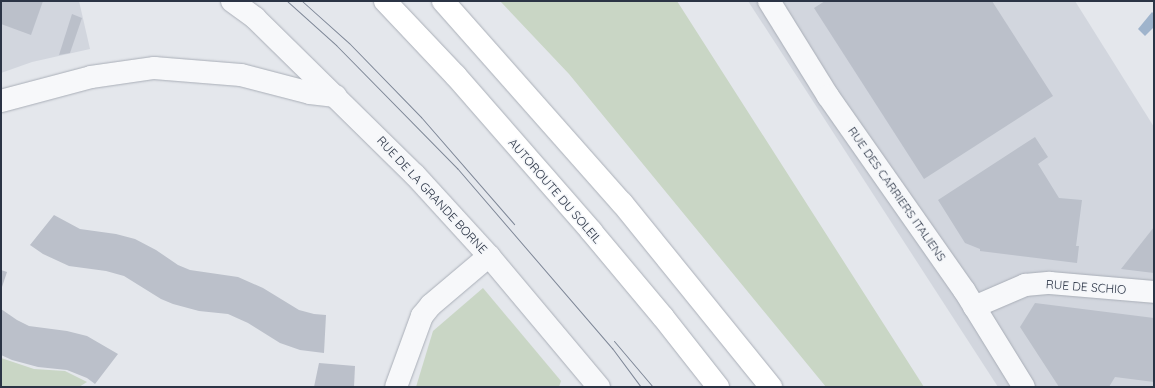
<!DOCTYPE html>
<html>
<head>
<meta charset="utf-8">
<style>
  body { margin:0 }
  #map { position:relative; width:1155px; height:388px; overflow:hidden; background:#e4e7ec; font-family:Quicksand,sans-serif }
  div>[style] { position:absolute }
  .built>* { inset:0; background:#d2d6de }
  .green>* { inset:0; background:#c9d6c5 }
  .water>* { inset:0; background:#9fb4cc }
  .building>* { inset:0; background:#bbc0ca }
  .roads { filter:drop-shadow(0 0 1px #a9aeb7) drop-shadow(0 0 1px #a9aeb7) }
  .street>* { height:22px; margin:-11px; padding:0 11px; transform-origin:11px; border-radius:11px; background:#f7f8fa }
  .highway>* { height:22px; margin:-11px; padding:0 11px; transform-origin:11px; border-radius:11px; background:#fff }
  .tram>* { height:1px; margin:-0.5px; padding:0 0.5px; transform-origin:0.5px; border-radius:0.5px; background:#7d8696 }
  span { translate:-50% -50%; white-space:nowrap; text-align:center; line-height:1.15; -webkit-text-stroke:3px #f4f6f9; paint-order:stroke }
  .street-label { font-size:12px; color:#2b3445 }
  .frame { position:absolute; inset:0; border:2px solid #2b3445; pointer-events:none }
</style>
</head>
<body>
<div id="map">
  <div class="built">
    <i style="clip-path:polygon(1px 1px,79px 1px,90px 49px,32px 62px,1px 73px)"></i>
    <i style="clip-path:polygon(748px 1px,1075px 1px,1154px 127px,1154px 387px,998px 387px)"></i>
  </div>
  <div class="green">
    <i style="clip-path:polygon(500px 1px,677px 1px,924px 387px,826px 387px,569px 74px)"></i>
    <i style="clip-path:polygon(483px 288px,561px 381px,559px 387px,416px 387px,433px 331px)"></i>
    <i style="clip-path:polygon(1px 358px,34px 369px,65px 371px,87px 382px,79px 387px,1px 387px)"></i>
  </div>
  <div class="water">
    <i style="clip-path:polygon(1152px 12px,1154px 14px,1154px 27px,1145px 36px,1138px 29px)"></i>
  </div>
  <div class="building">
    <i style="clip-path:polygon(1px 1px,43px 1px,31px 35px,1px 24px)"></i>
    <i style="clip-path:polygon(825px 1px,992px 1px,1053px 96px,924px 179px,814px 8px)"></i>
    <i style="clip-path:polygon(72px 14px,82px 18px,70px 53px,59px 55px)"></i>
    <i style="clip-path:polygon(1035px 137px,1048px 157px,1038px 164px,1059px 198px,1082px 200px,1076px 246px,1079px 246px,1077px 263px,980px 251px,980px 249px,965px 243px,938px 200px)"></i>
    <i style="clip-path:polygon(54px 215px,80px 229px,116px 234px,135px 239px,156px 250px,178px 265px,190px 270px,238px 277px,263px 288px,299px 310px,314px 314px,326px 315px,324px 353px,300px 350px,280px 343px,248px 323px,228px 314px,199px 311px,173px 304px,161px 299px,124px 276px,106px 271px,69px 266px,43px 254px,30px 245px)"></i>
    <i style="clip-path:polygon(1154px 227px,1154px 273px,1121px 269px)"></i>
    <i style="clip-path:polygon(1px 270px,7px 272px,1px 290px)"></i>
    <i style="clip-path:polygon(1035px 303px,1154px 318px,1154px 382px,1115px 377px,1109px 387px,1059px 387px,1020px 327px)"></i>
    <i style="clip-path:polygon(1px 309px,17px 320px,29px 326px,67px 331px,87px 336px,118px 354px,95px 384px,87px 378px,67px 370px,38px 367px,12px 360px,1px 355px)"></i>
    <i style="clip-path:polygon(319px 363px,355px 366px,354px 387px,314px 387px)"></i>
  </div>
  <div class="roads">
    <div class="street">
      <i style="left:232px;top:1px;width:29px;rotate:36deg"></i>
      <i style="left:255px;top:18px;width:224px;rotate:44.5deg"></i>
      <i style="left:415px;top:175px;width:110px;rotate:47.6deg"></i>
      <i style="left:489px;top:256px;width:171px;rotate:50deg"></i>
      <i style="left:769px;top:1px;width:112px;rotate:58.2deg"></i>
      <i style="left:828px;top:96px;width:237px;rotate:55deg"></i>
      <i style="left:964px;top:290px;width:114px;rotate:58.3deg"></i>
      <i style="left:1px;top:101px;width:93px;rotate:-14.9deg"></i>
      <i style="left:91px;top:77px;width:64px;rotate:-8.1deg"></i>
      <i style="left:154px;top:68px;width:87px;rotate:4.6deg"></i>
      <i style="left:241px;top:75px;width:71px;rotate:14.6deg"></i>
      <i style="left:310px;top:93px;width:26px;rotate:7deg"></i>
      <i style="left:974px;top:307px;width:56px;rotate:-23.3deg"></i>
      <i style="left:1025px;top:285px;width:25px;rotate:-5deg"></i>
      <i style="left:1050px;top:283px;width:104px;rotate:4.9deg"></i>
      <i style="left:396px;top:387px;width:76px;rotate:-69.9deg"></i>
      <i style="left:422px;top:316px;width:14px;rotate:-51deg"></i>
      <i style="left:431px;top:305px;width:76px;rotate:-40.2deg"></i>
    </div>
    <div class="highway">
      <i style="left:385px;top:1px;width:103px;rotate:46.6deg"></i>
      <i style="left:456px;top:76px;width:206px;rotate:48.9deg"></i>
      <i style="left:591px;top:231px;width:112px;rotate:50.1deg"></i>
      <i style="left:663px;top:317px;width:89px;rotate:51.8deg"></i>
      <i style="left:443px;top:1px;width:270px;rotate:48.5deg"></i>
      <i style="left:622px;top:203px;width:237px;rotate:51deg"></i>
    </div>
  </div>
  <div class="tram">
    <i style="left:287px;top:1px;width:66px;rotate:41.9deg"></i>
    <i style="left:336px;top:45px;width:173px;rotate:45.5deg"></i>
    <i style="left:457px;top:168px;width:238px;rotate:49.3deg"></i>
    <i style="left:612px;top:348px;width:49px;rotate:53.4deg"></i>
    <i style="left:302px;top:1px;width:64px;rotate:41.9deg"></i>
    <i style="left:350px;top:44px;width:102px;rotate:45.8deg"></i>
    <i style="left:421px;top:117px;width:142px;rotate:49deg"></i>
    <i style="left:614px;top:341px;width:60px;rotate:49.7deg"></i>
  </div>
  <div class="street-label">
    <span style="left:555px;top:191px;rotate:49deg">AUTOROUTE DU SOLEIL</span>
    <span style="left:897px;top:194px;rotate:55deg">RUE DES CARRIERS ITALIENS</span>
    <span style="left:432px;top:195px;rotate:47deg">RUE DE LA GRANDE BORNE</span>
    <span style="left:1086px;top:287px;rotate:4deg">RUE DE SCHIO</span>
  </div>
  <div class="frame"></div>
</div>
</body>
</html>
